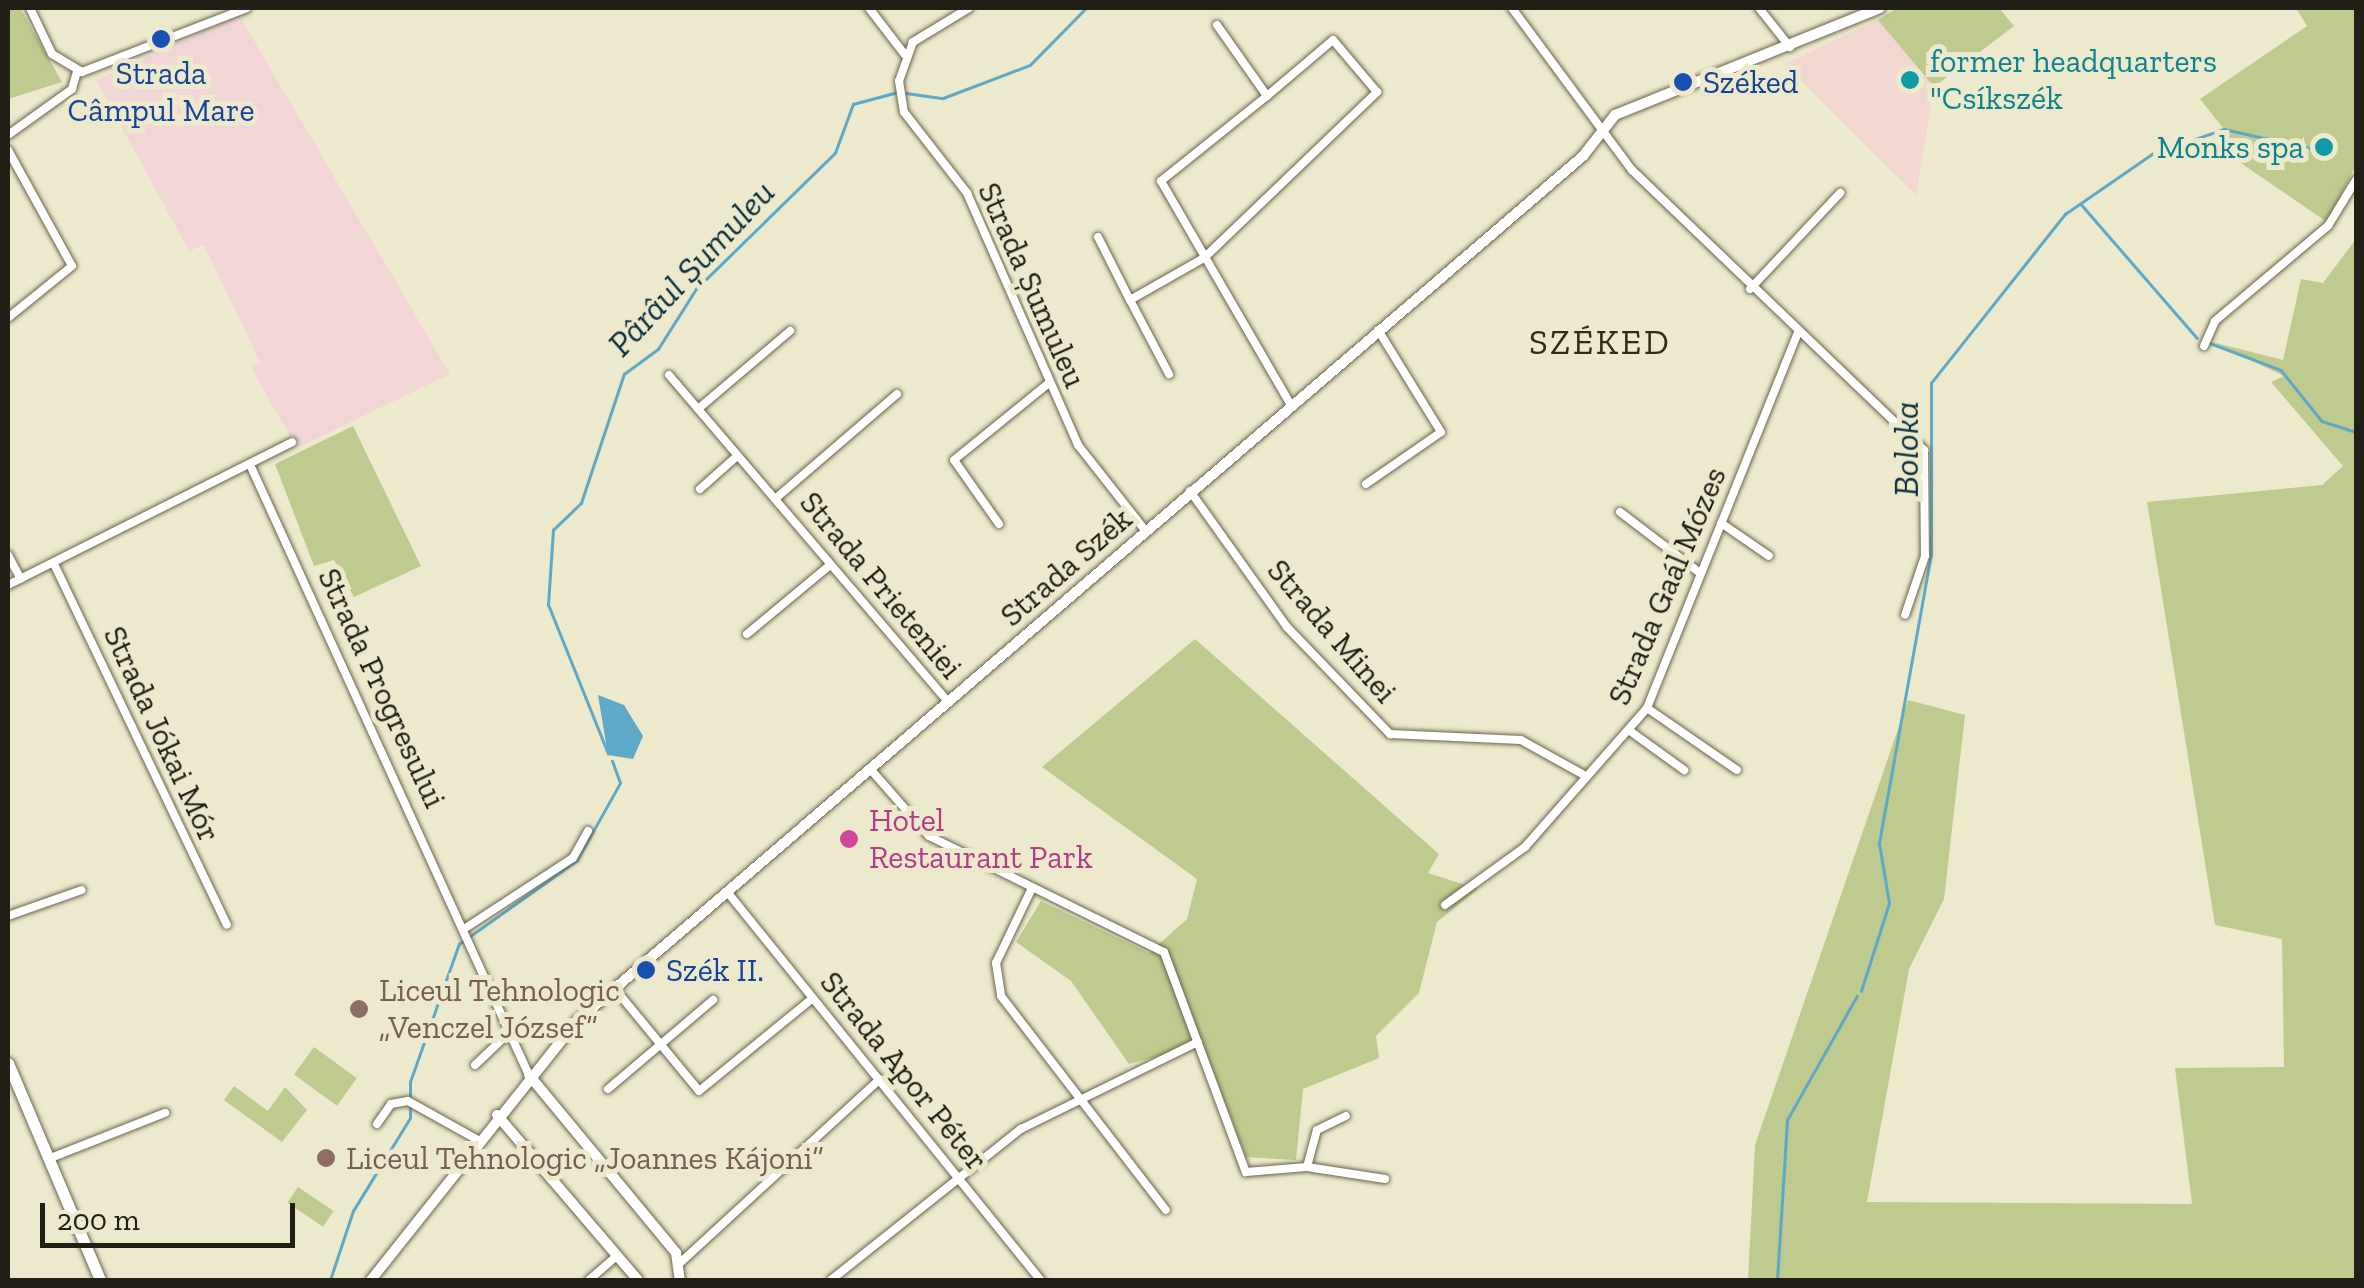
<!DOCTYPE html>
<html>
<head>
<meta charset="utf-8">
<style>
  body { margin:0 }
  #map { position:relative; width:2364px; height:1288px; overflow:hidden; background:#ede9cd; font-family:"Zilla Slab",serif }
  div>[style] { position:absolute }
  .industrial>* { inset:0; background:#f1d6d5 }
  .medical>* { inset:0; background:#f1d7d0 }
  .green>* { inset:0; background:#bfca8e; transform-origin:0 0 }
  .water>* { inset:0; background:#5ea9c8 }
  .stream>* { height:2.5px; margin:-1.25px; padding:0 1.25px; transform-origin:1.25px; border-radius:1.25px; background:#5ea9c8 }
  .roads { filter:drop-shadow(0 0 2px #69654d) drop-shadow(0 0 2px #69654d) }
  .minor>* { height:8px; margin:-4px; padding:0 4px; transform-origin:4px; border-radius:4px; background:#fff }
  .tertiary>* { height:10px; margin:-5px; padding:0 5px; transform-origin:5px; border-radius:5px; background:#fff }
  .secondary>* { height:11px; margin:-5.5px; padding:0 5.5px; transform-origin:5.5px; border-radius:5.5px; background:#fff }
  .dots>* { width:28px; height:28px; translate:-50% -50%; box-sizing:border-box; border:5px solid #ede9cd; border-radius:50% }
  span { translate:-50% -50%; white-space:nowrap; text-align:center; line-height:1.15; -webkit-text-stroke:10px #ede9cd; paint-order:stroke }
  .culture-label { font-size:32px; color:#0d838f }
  .left { translate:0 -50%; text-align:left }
  .right { translate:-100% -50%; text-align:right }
  .transit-label { font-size:32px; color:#164399 }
  .street-label { font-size:32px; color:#222016 }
  .hotel-label { font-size:32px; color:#b23c85 }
  .education-label { font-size:32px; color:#785e54 }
  .water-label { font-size:35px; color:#0b2f3c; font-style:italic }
  .neighbourhood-label { font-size:35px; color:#312d17; letter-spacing:2.5px }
  .frame { position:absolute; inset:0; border:10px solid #222016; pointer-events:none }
  .scale { position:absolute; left:40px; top:1203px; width:255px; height:45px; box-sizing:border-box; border:5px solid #222016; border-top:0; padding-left:12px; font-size:30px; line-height:35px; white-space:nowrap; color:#222016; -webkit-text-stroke:8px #ede9cd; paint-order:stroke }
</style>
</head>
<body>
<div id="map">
  <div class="industrial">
    <i style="clip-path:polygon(239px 15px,450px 374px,297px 448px,251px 368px,260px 362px,204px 245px,189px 251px,96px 80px)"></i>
  </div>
  <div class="medical">
    <i style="clip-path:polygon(1878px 20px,1934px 87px,1916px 195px,1784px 64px)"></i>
  </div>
  <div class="green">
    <i style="clip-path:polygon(8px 8px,20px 8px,62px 82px,8px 99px)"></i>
    <i style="clip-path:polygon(1897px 8px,1999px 8px,2014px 26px,1934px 87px,1878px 20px)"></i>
    <i style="clip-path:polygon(2296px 8px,2356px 8px,2356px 165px,2327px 222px,2210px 142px,2223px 128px,2200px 99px,2307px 26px)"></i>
    <i style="clip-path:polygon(2356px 239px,2356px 1280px,1748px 1280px,1755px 1145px,1908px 700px,1965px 715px,1944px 899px,1909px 969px,1867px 1202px,2192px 1204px,2175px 1068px,2284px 1067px,2282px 939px,2215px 925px,2147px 502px,2322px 485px,2343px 466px,2271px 382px,2284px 376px,2212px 342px,2283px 360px,2301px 279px,2323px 283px)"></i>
    <i style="clip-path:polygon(353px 426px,421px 566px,354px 597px,334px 560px,314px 566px,275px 464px)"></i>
    <i style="clip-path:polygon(1195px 639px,1439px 854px,1428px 873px,1478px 889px,1437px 922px,1419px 993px,1376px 1036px,1379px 1058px,1303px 1089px,1296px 1160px,1246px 1157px,1203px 1045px,1129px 1064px,1071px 981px,1016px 942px,1041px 901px,1149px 953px,1187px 919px,1197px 879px,1042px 767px)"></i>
    <i style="left:314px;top:1047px;width:53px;height:34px;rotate:36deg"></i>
    <i style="clip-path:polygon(234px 1086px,268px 1111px,285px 1087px,307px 1110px,282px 1142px,224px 1100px)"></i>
    <i style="left:298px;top:1187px;width:43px;height:19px;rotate:34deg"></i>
  </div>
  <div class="water">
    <i style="clip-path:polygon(598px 695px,624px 705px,643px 736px,633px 759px,608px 755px)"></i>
  </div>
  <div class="stream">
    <i style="left:906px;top:93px;width:37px;rotate:8deg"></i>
    <i style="left:943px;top:98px;width:93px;rotate:-20.8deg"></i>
    <i style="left:1030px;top:65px;width:80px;rotate:-45.5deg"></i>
    <i style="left:2081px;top:204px;width:177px;rotate:49.1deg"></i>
    <i style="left:2210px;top:343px;width:76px;rotate:20.8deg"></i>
    <i style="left:2281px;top:370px;width:65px;rotate:51.2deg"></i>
    <i style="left:2322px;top:421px;width:36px;rotate:18deg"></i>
    <i style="left:608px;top:754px;width:161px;rotate:-111.9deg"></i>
    <i style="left:548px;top:605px;width:75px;rotate:-86.2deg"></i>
    <i style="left:553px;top:530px;width:39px;rotate:-44deg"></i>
    <i style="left:581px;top:503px;width:136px;rotate:-71.6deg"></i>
    <i style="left:624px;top:374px;width:42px;rotate:-36.3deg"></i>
    <i style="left:658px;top:349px;width:71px;rotate:-57.7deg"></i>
    <i style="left:696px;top:289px;width:194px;rotate:-44.4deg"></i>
    <i style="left:835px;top:153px;width:52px;rotate:-69.8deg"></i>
    <i style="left:853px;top:104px;width:47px;rotate:-14.9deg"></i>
    <i style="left:1861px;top:991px;width:92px;rotate:-72.3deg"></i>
    <i style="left:1889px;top:903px;width:61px;rotate:-99.5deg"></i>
    <i style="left:1879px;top:843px;width:293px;rotate:-79.8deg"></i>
    <i style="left:1931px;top:555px;width:172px;rotate:-90deg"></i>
    <i style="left:1931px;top:383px;width:216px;rotate:-51.6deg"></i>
    <i style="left:2065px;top:214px;width:106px;rotate:-34.6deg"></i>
    <i style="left:2152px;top:154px;width:76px;rotate:-19.1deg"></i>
    <i style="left:2224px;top:129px;width:87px;rotate:12.6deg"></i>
    <i style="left:330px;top:1280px;width:73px;rotate:-71.6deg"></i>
    <i style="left:353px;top:1211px;width:109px;rotate:-58.5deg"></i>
    <i style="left:410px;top:1118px;width:36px;rotate:-90deg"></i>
    <i style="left:410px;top:1082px;width:146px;rotate:-70.5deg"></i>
    <i style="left:459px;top:944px;width:145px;rotate:-35.4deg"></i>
    <i style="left:577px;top:860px;width:88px;rotate:-60.8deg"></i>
    <i style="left:620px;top:783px;width:23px;rotate:-110deg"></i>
    <i style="left:1777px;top:1280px;width:160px;rotate:-86.4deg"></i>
    <i style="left:1787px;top:1120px;width:142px;rotate:-60.6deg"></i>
  </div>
  <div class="roads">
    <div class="minor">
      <i style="left:30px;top:8px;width:51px;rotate:64.4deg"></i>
      <i style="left:52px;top:54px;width:35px;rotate:31deg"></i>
      <i style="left:82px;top:72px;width:177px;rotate:-21.2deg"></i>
      <i style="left:869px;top:8px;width:59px;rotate:52.5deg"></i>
      <i style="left:969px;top:8px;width:66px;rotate:148.7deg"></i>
      <i style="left:913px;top:42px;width:41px;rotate:109.7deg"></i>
      <i style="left:899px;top:81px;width:31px;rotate:81deg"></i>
      <i style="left:904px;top:112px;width:103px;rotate:52.1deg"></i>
      <i style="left:967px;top:193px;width:275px;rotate:66.2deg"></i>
      <i style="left:1078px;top:445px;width:108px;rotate:51.8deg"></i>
      <i style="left:1512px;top:8px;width:202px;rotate:53.5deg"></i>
      <i style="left:1632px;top:170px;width:405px;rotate:43.8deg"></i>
      <i style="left:1924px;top:450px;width:106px;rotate:89.5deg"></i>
      <i style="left:1925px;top:556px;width:62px;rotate:108.7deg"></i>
      <i style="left:1759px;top:8px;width:50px;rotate:51.5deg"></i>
      <i style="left:1217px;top:25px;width:87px;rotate:54.8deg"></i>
      <i style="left:1267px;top:96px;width:136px;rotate:141.3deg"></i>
      <i style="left:1161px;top:181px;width:259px;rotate:59.9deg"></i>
      <i style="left:8px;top:135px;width:79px;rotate:-35.7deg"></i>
      <i style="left:72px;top:89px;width:18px;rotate:-74deg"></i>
      <i style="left:8px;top:150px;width:132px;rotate:61.1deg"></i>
      <i style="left:72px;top:266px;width:82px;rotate:140.9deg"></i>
      <i style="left:1098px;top:237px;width:71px;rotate:63.1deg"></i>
      <i style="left:1130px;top:300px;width:85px;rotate:-29.6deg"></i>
      <i style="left:1204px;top:258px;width:240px;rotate:-43.8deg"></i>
      <i style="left:1377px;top:92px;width:68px;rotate:-130.2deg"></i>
      <i style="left:1333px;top:40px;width:87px;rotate:139.7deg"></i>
      <i style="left:1750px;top:289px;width:132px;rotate:-46.8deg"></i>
      <i style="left:1130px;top:300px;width:84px;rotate:62.2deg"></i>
      <i style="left:2204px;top:346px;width:27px;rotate:-66deg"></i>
      <i style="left:2215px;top:321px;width:148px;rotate:-40.1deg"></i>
      <i style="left:2328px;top:226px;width:54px;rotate:-58.7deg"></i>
      <i style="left:669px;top:375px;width:431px;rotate:49.5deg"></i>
      <i style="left:698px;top:409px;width:121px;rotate:-40.3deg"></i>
      <i style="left:252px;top:469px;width:666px;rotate:65.44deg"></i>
      <i style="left:1366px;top:484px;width:91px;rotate:-34.7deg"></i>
      <i style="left:1441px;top:432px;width:120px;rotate:-121.7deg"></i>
      <i style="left:700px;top:489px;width:50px;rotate:-41.7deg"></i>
      <i style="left:1190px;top:491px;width:167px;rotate:54.5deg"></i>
      <i style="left:1287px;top:627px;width:149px;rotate:46.1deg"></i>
      <i style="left:1390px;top:734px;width:131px;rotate:2.6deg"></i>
      <i style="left:1521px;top:740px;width:70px;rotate:29.1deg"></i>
      <i style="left:775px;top:499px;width:161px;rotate:-40.7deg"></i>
      <i style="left:1620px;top:512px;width:101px;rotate:37.3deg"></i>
      <i style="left:1721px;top:523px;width:58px;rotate:34.5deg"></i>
      <i style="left:999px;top:524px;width:78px;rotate:-125.1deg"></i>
      <i style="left:954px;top:460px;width:122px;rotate:-39deg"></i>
      <i style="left:8px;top:555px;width:27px;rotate:62deg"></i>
      <i style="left:54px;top:564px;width:400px;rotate:64.4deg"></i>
      <i style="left:8px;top:585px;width:318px;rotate:-26.7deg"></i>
      <i style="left:747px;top:634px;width:107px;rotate:-39.7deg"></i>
      <i style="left:1647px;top:708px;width:109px;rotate:34.6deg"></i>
      <i style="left:1630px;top:731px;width:67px;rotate:35.8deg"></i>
      <i style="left:872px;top:771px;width:86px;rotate:48.8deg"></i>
      <i style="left:929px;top:836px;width:262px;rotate:26.3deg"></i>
      <i style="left:1164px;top:952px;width:235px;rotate:69.6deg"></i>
      <i style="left:1246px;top:1172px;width:61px;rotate:-4.7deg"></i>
      <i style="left:1307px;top:1167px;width:38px;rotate:-75deg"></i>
      <i style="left:1317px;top:1130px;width:32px;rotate:-26deg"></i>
      <i style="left:1032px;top:888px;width:83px;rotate:115.6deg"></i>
      <i style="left:996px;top:963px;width:33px;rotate:81deg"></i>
      <i style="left:1001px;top:996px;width:270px;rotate:52.4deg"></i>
      <i style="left:729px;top:894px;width:496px;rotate:51.1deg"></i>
      <i style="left:1445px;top:905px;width:99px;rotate:-35.9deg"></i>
      <i style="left:1525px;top:847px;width:185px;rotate:-48.7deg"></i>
      <i style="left:1647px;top:708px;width:404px;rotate:-68.1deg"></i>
      <i style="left:8px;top:916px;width:78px;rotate:-19.4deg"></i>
      <i style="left:467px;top:927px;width:126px;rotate:-33.1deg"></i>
      <i style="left:573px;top:858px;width:31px;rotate:-61deg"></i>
      <i style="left:615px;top:989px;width:132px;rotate:50.5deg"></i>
      <i style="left:699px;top:1091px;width:146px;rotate:-39.2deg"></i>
      <i style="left:475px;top:1065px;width:50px;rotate:-43.4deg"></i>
      <i style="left:608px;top:1089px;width:138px;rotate:-40.3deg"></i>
      <i style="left:377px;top:1124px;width:24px;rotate:-55deg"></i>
      <i style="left:391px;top:1104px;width:17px;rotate:-10deg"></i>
      <i style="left:408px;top:1101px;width:80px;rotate:29.1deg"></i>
      <i style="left:48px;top:1159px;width:126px;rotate:-21.5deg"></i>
      <i style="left:1307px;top:1167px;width:79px;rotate:8.7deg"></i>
      <i style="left:681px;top:1262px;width:270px;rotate:-42.6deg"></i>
      <i style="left:589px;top:1280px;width:37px;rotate:-41deg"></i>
      <i style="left:831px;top:1280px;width:243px;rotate:-38.5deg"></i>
      <i style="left:1021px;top:1129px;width:197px;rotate:-26.2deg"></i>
    </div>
    <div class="tertiary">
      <i style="left:529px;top:1075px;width:231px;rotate:50.4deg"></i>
      <i style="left:676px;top:1253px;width:27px;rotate:82deg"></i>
      <i style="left:497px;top:1115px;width:217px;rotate:49.5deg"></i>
      <i style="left:371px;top:1280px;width:331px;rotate:-51.5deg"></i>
      <i style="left:577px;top:1021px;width:1327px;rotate:-40.69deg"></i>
      <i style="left:1583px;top:156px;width:52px;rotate:-52deg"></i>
      <i style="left:1615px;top:115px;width:286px;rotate:-22deg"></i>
    </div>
    <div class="secondary">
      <i style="left:8px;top:1063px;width:236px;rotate:67deg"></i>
    </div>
  </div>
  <div class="dots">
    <i style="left:161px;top:39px;background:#1a4fb4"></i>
    <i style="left:1910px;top:80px;background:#0f9aa8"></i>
    <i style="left:1683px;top:82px;background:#1a4fb4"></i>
    <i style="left:2324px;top:147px;background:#0f9aa8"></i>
    <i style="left:849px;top:839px;background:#d1479c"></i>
    <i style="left:646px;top:970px;background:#1a4fb4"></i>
    <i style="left:359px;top:1009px;background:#8d6e63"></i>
    <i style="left:326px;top:1158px;background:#8d6e63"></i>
  </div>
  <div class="culture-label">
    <span class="left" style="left:1930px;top:80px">former headquarters<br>"Csíkszék</span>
    <span class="right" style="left:2304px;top:147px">Monks spa</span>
  </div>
  <div class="transit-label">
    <span style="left:161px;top:92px">Strada<br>Câmpul Mare</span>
    <span class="left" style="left:1703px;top:82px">Széked</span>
    <span class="left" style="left:666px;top:970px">Szék II.</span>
  </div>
  <div class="street-label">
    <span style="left:1032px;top:285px;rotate:66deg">Strada Șumuleu</span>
    <span style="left:1066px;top:567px;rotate:-41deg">Strada Szék</span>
    <span style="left:881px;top:585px;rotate:50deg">Strada Prieteniei</span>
    <span style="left:1667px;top:586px;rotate:-67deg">Strada Gaál Mózes</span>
    <span style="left:1332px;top:631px;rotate:49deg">Strada Minei</span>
    <span style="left:382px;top:688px;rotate:65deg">Strada Progresului</span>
    <span style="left:162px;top:734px;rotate:65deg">Strada Jókai Mór</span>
    <span style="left:904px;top:1071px;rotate:51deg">Strada Apor Péter</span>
  </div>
  <div class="hotel-label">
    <span class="left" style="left:869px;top:839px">Hotel<br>Restaurant Park</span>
  </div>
  <div class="education-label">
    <span class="left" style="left:379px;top:1009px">Liceul Tehnologic<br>„Venczel József”</span>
    <span class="left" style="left:346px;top:1158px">Liceul Tehnologic „Joannes Kájoni”</span>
  </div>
  <div class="water-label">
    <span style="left:691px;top:268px;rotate:-47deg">Pârâul Șumuleu</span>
    <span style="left:1906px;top:449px;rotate:-90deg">Boloka</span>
  </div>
  <div class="neighbourhood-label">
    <span style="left:1600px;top:342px">SZÉKED</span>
  </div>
  <div class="frame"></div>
  <div class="scale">200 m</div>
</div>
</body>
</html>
